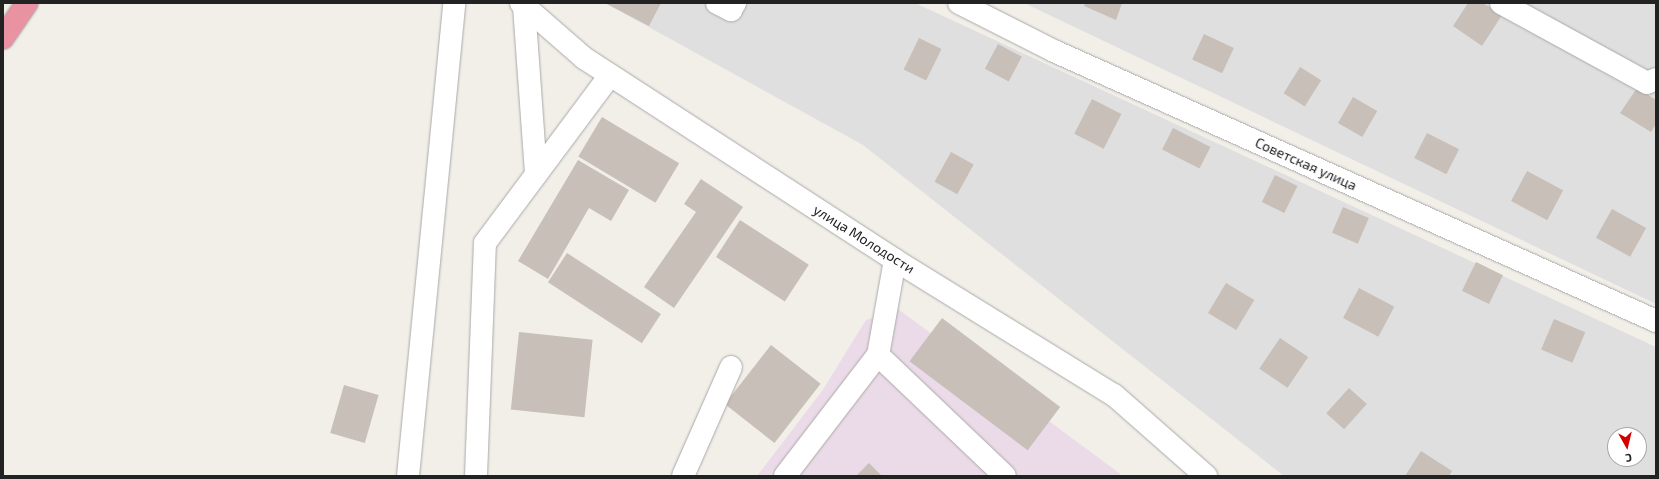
<!DOCTYPE html>
<html>
<head>
<meta charset="utf-8">
<style>
  body { margin:0 }
  #map { position:relative; width:1659px; height:479px; overflow:hidden; background:#f2efe9; font-family:"Exo 2",sans-serif }
  div>[style] { position:absolute }
  .residential>* { inset:0; background:#e0dfdf }
  .industrial>* { inset:0; background:#ebdbe8 }
  .building>* { inset:0; background:#c7bfb8; transform-origin:0 0 }
  .roads { filter:drop-shadow(0 0 1px #a9a9a9) drop-shadow(0 0 1px #a9a9a9) }
  .minor>* { height:22px; margin:-11px; padding:0 11px; transform-origin:11px; border-radius:11px; background:#fff }
  .highway>* { height:22px; margin:-11px; padding:0 11px; transform-origin:11px; border-radius:11px; background:#e892a2 }
  span { translate:-50% -50%; white-space:nowrap; text-align:center; line-height:1.15; -webkit-text-stroke:3px #fff; paint-order:stroke }
  .street-label { font-size:14px; color:#222 }
  .frame { position:absolute; inset:0; border:4px solid #222; pointer-events:none }
  .north { position:absolute; left:1607px; top:427px; width:40px; height:40px; box-sizing:border-box; background:#fff; border:1px solid #a7a7a7; border-radius:50%; rotate:172deg; font-size:11px; font-weight:700; line-height:16px; text-align:center; color:#222 }
  .north::after { content:''; display:block; margin:auto; width:14px; height:18px; background:#d40000; clip-path:polygon(50% 0,100% 100%,50% 72%,0 100%) }
</style>
</head>
<body>
<div id="map">
  <div class="residential">
    <i style="clip-path:polygon(evenodd,605px 3px,915px 3px,1656px 347px,1656px 476px,1284px 476px,863px 145px,605px 3px,1615px 435px,1639px 435px,1639px 459px,1615px 459px,1615px 435px)"></i>
    <i style="clip-path:polygon(1024px 3px,1656px 3px,1656px 304px)"></i>
  </div>
  <div class="industrial">
    <i style="clip-path:polygon(898px 309px,1119px 473px,1122px 476px,757px 476px,822px 391px,866px 320px)"></i>
  </div>
  <div class="building">
    <i style="clip-path:polygon(605px 3px,661px 3px,649px 26px)"></i>
    <i style="clip-path:polygon(1085px 3px,1122px 3px,1116px 20px,1084px 6px)"></i>
    <i style="clip-path:polygon(1468px 3px,1483px 3px,1502px 15px,1482px 46px,1453px 26px)"></i>
    <i style="left:1204px;top:34px;width:33px;height:28px;rotate:25deg"></i>
    <i style="left:919px;top:38px;width:25px;height:35px;rotate:26deg"></i>
    <i style="left:998px;top:44px;width:27px;height:28px;rotate:28deg"></i>
    <i style="left:1300px;top:67px;width:25px;height:31px;rotate:32deg"></i>
    <i style="clip-path:polygon(1637px 88px,1656px 100px,1656px 124px,1651px 132px,1620px 113px)"></i>
    <i style="left:1353px;top:97px;width:28px;height:30px;rotate:30deg"></i>
    <i style="left:1092px;top:99px;width:33px;height:39px;rotate:27deg"></i>
    <i style="left:602px;top:117px;width:90px;height:46px;rotate:31deg"></i>
    <i style="left:1173px;top:128px;width:42px;height:24px;rotate:27deg"></i>
    <i style="left:1427px;top:133px;width:36px;height:28px;rotate:27deg"></i>
    <i style="left:951px;top:152px;width:26px;height:34px;rotate:29deg"></i>
    <i style="clip-path:polygon(578px 160px,629px 190px,611px 221px,589px 208px,548px 279px,518px 261px)"></i>
    <i style="left:1527px;top:171px;width:41px;height:34px;rotate:28deg"></i>
    <i style="left:1275px;top:175px;width:25px;height:30px;rotate:26deg"></i>
    <i style="clip-path:polygon(701px 179px,743px 207px,674px 308px,644px 287px,696px 212px,684px 204px)"></i>
    <i style="left:1343px;top:207px;width:28px;height:28px;rotate:23deg"></i>
    <i style="left:1612px;top:209px;width:39px;height:33px;rotate:29deg"></i>
    <i style="left:740px;top:220px;width:82px;height:44px;rotate:33deg"></i>
    <i style="left:567px;top:253px;width:112px;height:35px;rotate:33deg"></i>
    <i style="left:1476px;top:262px;width:30px;height:32px;rotate:26deg"></i>
    <i style="left:1226px;top:283px;width:33px;height:35px;rotate:31deg"></i>
    <i style="left:1359px;top:288px;width:40px;height:34px;rotate:28deg"></i>
    <i style="left:942px;top:318px;width:148px;height:54px;rotate:37deg"></i>
    <i style="left:1554px;top:319px;width:34px;height:33px;rotate:23deg"></i>
    <i style="left:519px;top:332px;width:74px;height:78px;rotate:6deg"></i>
    <i style="left:1280px;top:338px;width:34px;height:37px;rotate:34deg"></i>
    <i style="left:771px;top:345px;width:63px;height:75px;rotate:38deg"></i>
    <i style="left:344px;top:385px;width:36px;height:50px;rotate:16deg"></i>
    <i style="left:1349px;top:388px;width:24px;height:34px;rotate:42deg"></i>
    <i style="clip-path:polygon(1421px 451px,1452px 471px,1449px 476px,1405px 476px)"></i>
    <i style="clip-path:polygon(869px 463px,882px 476px,856px 476px)"></i>
  </div>
  <div class="roads">
    <div class="minor">
      <i style="left:521px;top:3px;width:84px;rotate:41.1deg"></i>
      <i style="left:584px;top:58px;width:371px;rotate:33deg"></i>
      <i style="left:895px;top:260px;width:257px;rotate:31.7deg"></i>
      <i style="left:1114px;top:395px;width:123px;rotate:41.4deg"></i>
      <i style="left:717px;top:3px;width:16px;rotate:27deg"></i>
      <i style="left:731px;top:10px;width:8px;rotate:-60deg"></i>
      <i style="left:959px;top:3px;width:106px;rotate:26.8deg"></i>
      <i style="left:1054px;top:51px;width:660px;rotate:24.16deg"></i>
      <i style="left:1501px;top:3px;width:166px;rotate:28.7deg"></i>
      <i style="left:1647px;top:83px;width:10px;rotate:-24deg"></i>
      <i style="left:524px;top:6px;width:169px;rotate:85.9deg"></i>
      <i style="left:895px;top:260px;width:97px;rotate:100.1deg"></i>
      <i style="left:878px;top:355px;width:175px;rotate:43.6deg"></i>
      <i style="left:408px;top:476px;width:475px;rotate:-84.4deg"></i>
      <i style="left:476px;top:476px;width:233px;rotate:-87.8deg"></i>
      <i style="left:485px;top:243px;width:209px;rotate:-53.3deg"></i>
      <i style="left:683px;top:476px;width:119px;rotate:-66.2deg"></i>
      <i style="left:785px;top:476px;width:153px;rotate:-52.5deg"></i>
    </div>
    <div class="highway">
      <i style="left:3px;top:38px;width:42px;rotate:-55.6deg"></i>
    </div>
  </div>
  <div class="street-label">
    <span style="left:1306px;top:164px;rotate:24deg">Советская улица</span>
    <span style="left:864px;top:239px;rotate:32deg">улица Молодости</span>
  </div>
  <div class="frame"></div>
  <div class="north">С</div>
</div>
</body>
</html>
